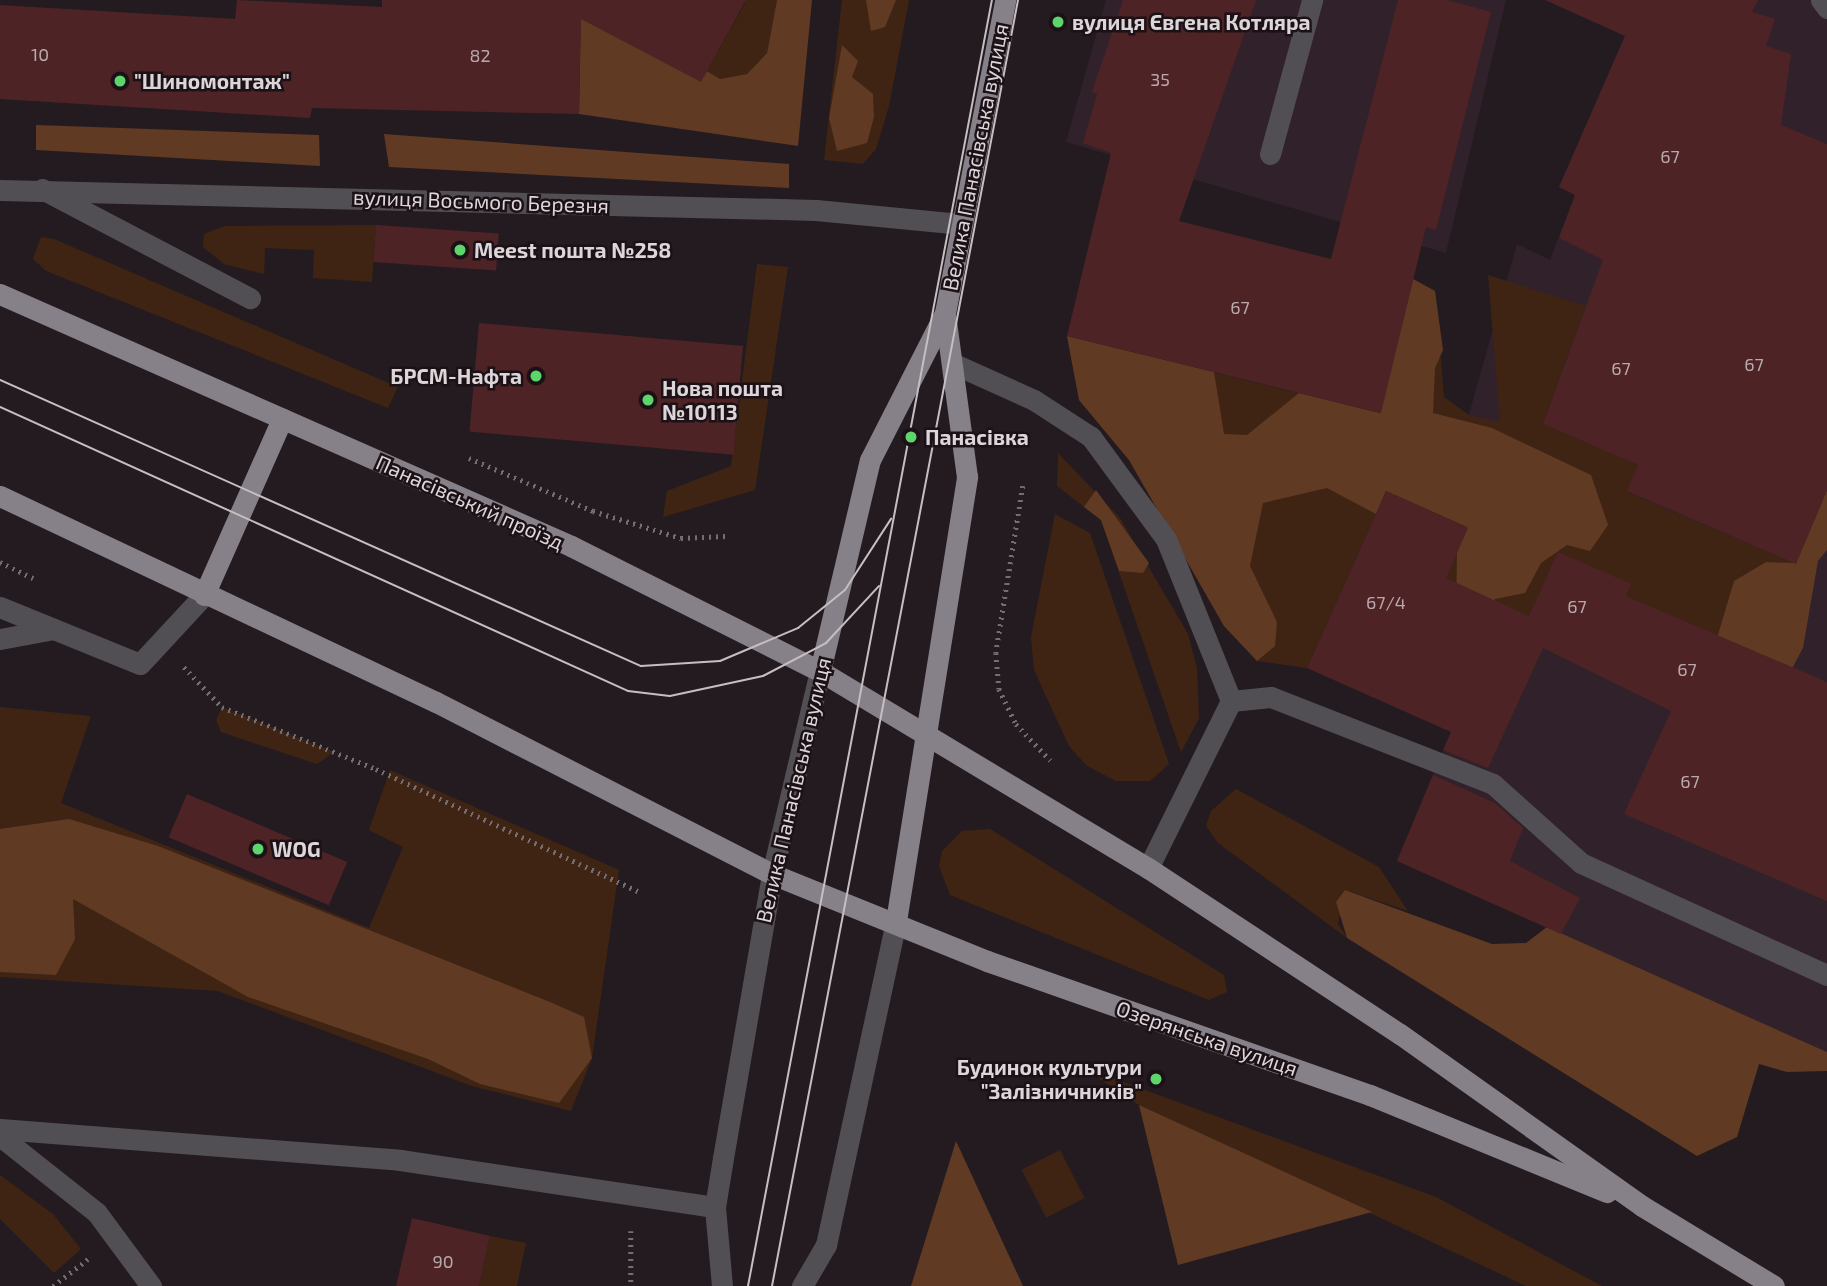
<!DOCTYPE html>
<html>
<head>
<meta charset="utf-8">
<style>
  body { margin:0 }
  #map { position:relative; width:1827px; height:1286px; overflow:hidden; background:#241b20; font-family:"Exo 2",sans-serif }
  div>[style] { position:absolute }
  .built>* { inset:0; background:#31212a }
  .green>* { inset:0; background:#3f2414; transform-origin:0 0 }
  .forest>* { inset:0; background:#603a23 }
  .building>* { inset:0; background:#4e2325; transform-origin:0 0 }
  .path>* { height:4.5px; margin-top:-2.25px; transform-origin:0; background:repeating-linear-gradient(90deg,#756d71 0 2px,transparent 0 7px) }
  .minor>* { height:21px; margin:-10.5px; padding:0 10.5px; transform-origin:10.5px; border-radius:10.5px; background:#524f54 }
  .major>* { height:21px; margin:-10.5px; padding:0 10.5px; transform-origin:10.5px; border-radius:10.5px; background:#868089 }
  .tram>* { height:2px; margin:-1px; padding:0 1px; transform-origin:1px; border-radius:1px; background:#c6bfc2 }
  .dots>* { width:19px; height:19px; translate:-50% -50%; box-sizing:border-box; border:4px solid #1b1116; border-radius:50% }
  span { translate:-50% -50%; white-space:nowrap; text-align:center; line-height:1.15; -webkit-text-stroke:5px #1b1116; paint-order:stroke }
  .number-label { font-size:18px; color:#b9a9ac }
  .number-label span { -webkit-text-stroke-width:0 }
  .poi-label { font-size:21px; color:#ddd6d9; font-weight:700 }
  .left { translate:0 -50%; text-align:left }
  .right { translate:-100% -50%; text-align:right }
  .street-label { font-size:21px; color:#ddd6d9 }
</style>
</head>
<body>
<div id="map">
  <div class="built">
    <i style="clip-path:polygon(1106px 0,1506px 0,1446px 253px,1066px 142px)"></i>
    <i style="clip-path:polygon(1564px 0,1827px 0,1827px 1052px,1397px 861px,1557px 476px,1462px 439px,1517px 244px,1550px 260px,1575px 195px,1559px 187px,1625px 36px)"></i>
  </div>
  <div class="green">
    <i style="clip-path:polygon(740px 0,777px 0,767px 53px,747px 74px,720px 79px,707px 71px,745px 3px)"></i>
    <i style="clip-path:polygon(842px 0,909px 0,889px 106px,876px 149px,863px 164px,824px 160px)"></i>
    <i style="clip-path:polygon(376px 225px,372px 282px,313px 278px,314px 250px,265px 248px,264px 274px,224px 264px,203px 247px,204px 234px,225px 226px)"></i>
    <i style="clip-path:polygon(41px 237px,54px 239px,398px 387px,388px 408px,46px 271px,33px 259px)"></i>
    <i style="clip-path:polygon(757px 264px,788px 267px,755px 490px,663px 517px,667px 491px,731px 466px)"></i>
    <i style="clip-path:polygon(1488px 275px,1586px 306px,1543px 424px,1638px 465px,1627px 492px,1796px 564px,1766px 562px,1734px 581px,1717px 638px,1626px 596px,1630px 584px,1558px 552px,1529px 616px,1504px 605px,1413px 651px,1467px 528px,1386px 491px,1307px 668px,1257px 661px,1224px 626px,1129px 460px,1079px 400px,1067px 336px,1380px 413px,1413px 279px,1435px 291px,1444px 397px,1469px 415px,1500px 422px)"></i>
    <i style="clip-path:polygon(1058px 453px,1120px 518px,1188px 634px,1197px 668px,1199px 718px,1181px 752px,1101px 520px,1057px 486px)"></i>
    <i style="clip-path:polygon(1055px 514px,1090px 533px,1169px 764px,1150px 781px,1116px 781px,1087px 766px,1069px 746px,1034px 670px,1031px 637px)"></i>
    <i style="clip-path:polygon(0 707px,91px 716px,61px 803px,369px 928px,403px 847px,369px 830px,390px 770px,619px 870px,592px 1058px,571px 1111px,472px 1086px,218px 991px,0 977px)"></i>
    <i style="clip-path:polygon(222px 707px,334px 752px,317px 764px,221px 732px,216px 720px)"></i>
    <i style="clip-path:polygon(1236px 789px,1379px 867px,1408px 911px,1345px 890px,1338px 924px,1347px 938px,1218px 843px,1206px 826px,1211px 811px)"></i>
    <i style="clip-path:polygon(990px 829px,1224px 975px,1227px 992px,1209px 1000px,950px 895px,939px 866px,942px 851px,962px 831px)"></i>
    <i style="clip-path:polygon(1080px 1066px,1436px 1197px,1602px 1286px,1526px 1286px,1139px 1105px)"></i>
    <i style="left:1060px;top:1150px;width:54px;height:43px;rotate:63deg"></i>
    <i style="clip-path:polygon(0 1175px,53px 1214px,81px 1249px,54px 1273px,0 1219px)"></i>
    <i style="clip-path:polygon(490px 1236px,526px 1243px,517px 1286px,479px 1286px)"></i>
  </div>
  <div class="forest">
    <i style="clip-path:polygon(581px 0,701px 81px,707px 71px,720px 79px,747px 74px,767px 53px,777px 0,812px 0,798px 146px,579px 114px)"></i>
    <i style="clip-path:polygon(866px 0,896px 0,885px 27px,871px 31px)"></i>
    <i style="clip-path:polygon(842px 45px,858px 61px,852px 77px,873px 94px,874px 117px,867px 143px,837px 151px,829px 118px)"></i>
    <i style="clip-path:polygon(36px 125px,319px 135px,320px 166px,36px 150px)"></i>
    <i style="clip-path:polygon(384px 134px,789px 164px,789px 188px,389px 167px)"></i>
    <i style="clip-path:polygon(1413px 279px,1435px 291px,1443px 350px,1435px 368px,1433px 413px,1492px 428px,1591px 475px,1608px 525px,1590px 551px,1567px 545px,1541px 563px,1525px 593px,1495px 599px,1475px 619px,1456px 617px,1457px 552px,1467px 527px,1386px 491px,1376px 514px,1327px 488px,1263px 503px,1250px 566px,1277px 622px,1275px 646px,1257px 661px,1224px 626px,1129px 460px,1079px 400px,1067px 336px,1214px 372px,1224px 434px,1247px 435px,1299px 393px,1380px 413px)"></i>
    <i style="clip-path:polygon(1096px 490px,1149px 563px,1143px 573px,1119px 571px,1101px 520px,1084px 507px)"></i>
    <i style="clip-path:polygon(1827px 490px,1827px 550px,1818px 561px,1803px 648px,1788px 676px,1717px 638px,1734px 581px,1766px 562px,1796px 563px)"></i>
    <i style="clip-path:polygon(69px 819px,158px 846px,550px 1002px,584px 1017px,592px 1058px,559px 1103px,480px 1084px,428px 1059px,248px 997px,73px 899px,75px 939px,56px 975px,0 972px,0 829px)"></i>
    <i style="clip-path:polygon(1345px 890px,1492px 944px,1526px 943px,1547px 927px,1827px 1052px,1827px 1071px,1787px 1072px,1759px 1064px,1737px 1137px,1697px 1156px,1347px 938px,1336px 902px)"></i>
    <i style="clip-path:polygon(1139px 1105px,1372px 1212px,1178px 1265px)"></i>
    <i style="clip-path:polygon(956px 1141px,1023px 1286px,911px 1286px)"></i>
  </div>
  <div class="building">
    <i style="clip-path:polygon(237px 0,382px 7px,382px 0,746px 0,701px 82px,581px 19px,579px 114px,312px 108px,310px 118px,0 99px,0 5px,235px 19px)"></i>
    <i style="clip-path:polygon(1123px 0,1256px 0,1179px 221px,1331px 259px,1398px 0,1447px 0,1491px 12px,1436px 230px,1426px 227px,1381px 413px,1067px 336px,1111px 153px,1083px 143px,1097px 94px,1092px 92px)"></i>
    <i style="clip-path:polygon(1545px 0,1758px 0,1752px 12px,1775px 19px,1766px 46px,1791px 54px,1781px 125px,1827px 144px,1827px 490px,1796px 564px,1627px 491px,1638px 465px,1543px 424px,1603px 260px,1559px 238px,1575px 195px,1559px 187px,1625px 36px)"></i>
    <i style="left:376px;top:225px;width:123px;height:37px;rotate:4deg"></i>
    <i style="left:479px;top:323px;width:265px;height:109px;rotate:5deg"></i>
    <i style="clip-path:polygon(1386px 491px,1468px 528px,1446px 578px,1529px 616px,1558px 552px,1631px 584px,1626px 596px,1827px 682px,1827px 901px,1624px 814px,1671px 711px,1543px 648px,1488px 768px,1443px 750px,1451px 732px,1307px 668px)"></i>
    <i style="clip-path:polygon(1433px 775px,1495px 803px,1523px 828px,1510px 861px,1580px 898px,1561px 934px,1397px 861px)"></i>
    <i style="left:187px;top:794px;width:174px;height:47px;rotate:23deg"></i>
    <i style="clip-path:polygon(412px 1218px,490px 1236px,479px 1286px,396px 1286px)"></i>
  </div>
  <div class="path">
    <i style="left:469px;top:458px;width:135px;rotate:23.1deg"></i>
    <i style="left:593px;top:511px;width:92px;rotate:17.1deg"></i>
    <i style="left:681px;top:538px;width:45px;rotate:-2.5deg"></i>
    <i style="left:1023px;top:486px;width:169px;rotate:99.2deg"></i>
    <i style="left:996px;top:653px;width:36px;rotate:85deg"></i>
    <i style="left:999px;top:689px;width:39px;rotate:64deg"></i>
    <i style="left:1016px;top:724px;width:50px;rotate:46.6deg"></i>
    <i style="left:0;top:562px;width:37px;rotate:26deg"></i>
    <i style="left:184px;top:667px;width:55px;rotate:46.5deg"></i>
    <i style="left:222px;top:707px;width:166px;rotate:21.9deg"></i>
    <i style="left:376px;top:769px;width:289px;rotate:25deg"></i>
    <i style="left:631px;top:1231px;width:55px;rotate:90deg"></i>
    <i style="left:53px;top:1286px;width:44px;rotate:-37.6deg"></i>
  </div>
  <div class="minor">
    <i style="left:1821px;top:0;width:10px;rotate:53deg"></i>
    <i style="left:1270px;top:154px;width:160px;rotate:-74.7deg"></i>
    <i style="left:42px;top:189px;width:235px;rotate:27.7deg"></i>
    <i style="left:0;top:190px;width:816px;rotate:1.4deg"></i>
    <i style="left:816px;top:210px;width:147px;rotate:5.5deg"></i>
    <i style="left:952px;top:363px;width:90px;rotate:24.3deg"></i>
    <i style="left:1034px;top:400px;width:68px;rotate:33deg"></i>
    <i style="left:1091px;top:437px;width:127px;rotate:53.7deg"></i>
    <i style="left:1166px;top:539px;width:175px;rotate:68.1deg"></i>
    <i style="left:1231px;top:701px;width:186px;rotate:116.4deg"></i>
    <i style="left:0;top:607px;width:151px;rotate:22.2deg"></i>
    <i style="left:140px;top:664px;width:94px;rotate:-47.2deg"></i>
    <i style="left:0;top:639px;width:55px;rotate:-10.5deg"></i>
    <i style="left:1231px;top:701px;width:40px;rotate:-5.7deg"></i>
    <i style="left:1271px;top:697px;width:238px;rotate:21.4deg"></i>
    <i style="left:1493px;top:784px;width:118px;rotate:41.9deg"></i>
    <i style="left:1581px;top:863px;width:270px;rotate:24.5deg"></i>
    <i style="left:0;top:1129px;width:401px;rotate:4.4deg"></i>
    <i style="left:400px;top:1160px;width:318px;rotate:8.5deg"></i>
    <i style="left:0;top:1136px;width:124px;rotate:38.4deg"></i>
    <i style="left:97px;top:1213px;width:91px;rotate:53.5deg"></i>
    <i style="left:722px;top:1286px;width:79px;rotate:-95.1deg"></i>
    <i style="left:715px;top:1207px;width:50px;rotate:-80.7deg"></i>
    <i style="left:723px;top:1158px;width:288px;rotate:-80.2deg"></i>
    <i style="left:772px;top:874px;width:209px;rotate:-76.7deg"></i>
    <i style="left:802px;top:1286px;width:48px;rotate:-59.7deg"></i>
    <i style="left:826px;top:1245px;width:331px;rotate:-77.8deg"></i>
  </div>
  <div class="major">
    <i style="left:0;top:294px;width:624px;rotate:23.81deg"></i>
    <i style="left:571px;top:546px;width:279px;rotate:26.7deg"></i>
    <i style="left:820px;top:671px;width:383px;rotate:31deg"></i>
    <i style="left:1148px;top:868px;width:302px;rotate:33.4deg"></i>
    <i style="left:1400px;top:1034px;width:297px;rotate:35.4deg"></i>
    <i style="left:1642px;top:1206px;width:154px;rotate:31.2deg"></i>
    <i style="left:0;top:496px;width:482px;rotate:25.3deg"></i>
    <i style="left:436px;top:702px;width:377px;rotate:27.1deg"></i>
    <i style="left:772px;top:874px;width:232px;rotate:22deg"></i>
    <i style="left:987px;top:961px;width:406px;rotate:19.3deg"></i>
    <i style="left:1370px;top:1095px;width:256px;rotate:22.3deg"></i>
    <i style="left:204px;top:595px;width:193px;rotate:-66.1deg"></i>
    <i style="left:820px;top:671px;width:217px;rotate:-76.7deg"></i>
    <i style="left:870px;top:460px;width:165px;rotate:-63deg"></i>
    <i style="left:945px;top:313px;width:319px;rotate:-79.1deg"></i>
    <i style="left:896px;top:921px;width:450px;rotate:-80.9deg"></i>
    <i style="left:967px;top:477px;width:164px;rotate:-97.7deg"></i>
  </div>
  <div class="tram">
    <i style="left:0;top:380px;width:702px;rotate:24.05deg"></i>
    <i style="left:641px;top:666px;width:79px;rotate:-3.6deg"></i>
    <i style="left:720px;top:661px;width:85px;rotate:-22.9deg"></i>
    <i style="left:798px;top:628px;width:60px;rotate:-39deg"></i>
    <i style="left:845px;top:590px;width:85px;rotate:-57.1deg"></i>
    <i style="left:0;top:407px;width:689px;rotate:24.33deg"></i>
    <i style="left:628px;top:691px;width:42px;rotate:6.8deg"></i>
    <i style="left:670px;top:696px;width:95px;rotate:-12.1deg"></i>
    <i style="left:763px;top:676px;width:71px;rotate:-27.6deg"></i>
    <i style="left:826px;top:643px;width:78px;rotate:-47.1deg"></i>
    <i style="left:748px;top:1286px;width:1309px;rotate:-79.26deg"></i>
    <i style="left:772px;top:1286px;width:1309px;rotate:-79.17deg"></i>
  </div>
  <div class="dots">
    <i style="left:1058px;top:22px;background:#5ed56c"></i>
    <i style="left:120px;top:81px;background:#5ed56c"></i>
    <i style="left:460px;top:250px;background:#5ed56c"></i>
    <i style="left:536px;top:376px;background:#5ed56c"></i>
    <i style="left:648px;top:400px;background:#5ed56c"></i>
    <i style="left:911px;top:437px;background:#5ed56c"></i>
    <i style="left:258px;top:849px;background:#5ed56c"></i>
    <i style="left:1156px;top:1079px;background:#5ed56c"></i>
  </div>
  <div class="number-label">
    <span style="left:40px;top:54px">10</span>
    <span style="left:480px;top:55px">82</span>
    <span style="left:1160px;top:79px">35</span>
    <span style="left:1670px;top:156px">67</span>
    <span style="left:1240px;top:307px">67</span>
    <span style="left:1754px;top:364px">67</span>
    <span style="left:1621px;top:368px">67</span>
    <span style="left:1386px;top:602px">67/4</span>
    <span style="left:1577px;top:606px">67</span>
    <span style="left:1687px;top:669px">67</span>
    <span style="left:1690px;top:781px">67</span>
    <span style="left:443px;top:1261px">90</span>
  </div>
  <div class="poi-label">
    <span class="left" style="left:1072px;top:22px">вулиця Євгена Котляра</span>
    <span class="left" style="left:134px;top:81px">"Шиномонтаж"</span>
    <span class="left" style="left:474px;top:250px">Meest пошта №258</span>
    <span class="right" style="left:522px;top:376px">БРСМ-Нафта</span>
    <span class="left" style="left:662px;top:400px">Нова пошта<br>№10113</span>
    <span class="left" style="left:925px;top:437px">Панасівка</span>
    <span class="left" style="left:272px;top:849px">WOG</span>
    <span class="right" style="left:1142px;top:1079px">Будинок культури<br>"Залізничників"</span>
  </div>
  <div class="street-label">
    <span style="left:975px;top:157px;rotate:-79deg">Велика Панасівська вулиця</span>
    <span style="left:481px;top:201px;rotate:2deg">вулиця Восьмого Березня</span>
    <span style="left:470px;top:502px;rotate:24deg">Панасівський проїзд</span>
    <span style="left:793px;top:790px;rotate:-77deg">Велика Панасівська вулиця</span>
    <span style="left:1207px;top:1038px;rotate:19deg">Озерянська вулиця</span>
  </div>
</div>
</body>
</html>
